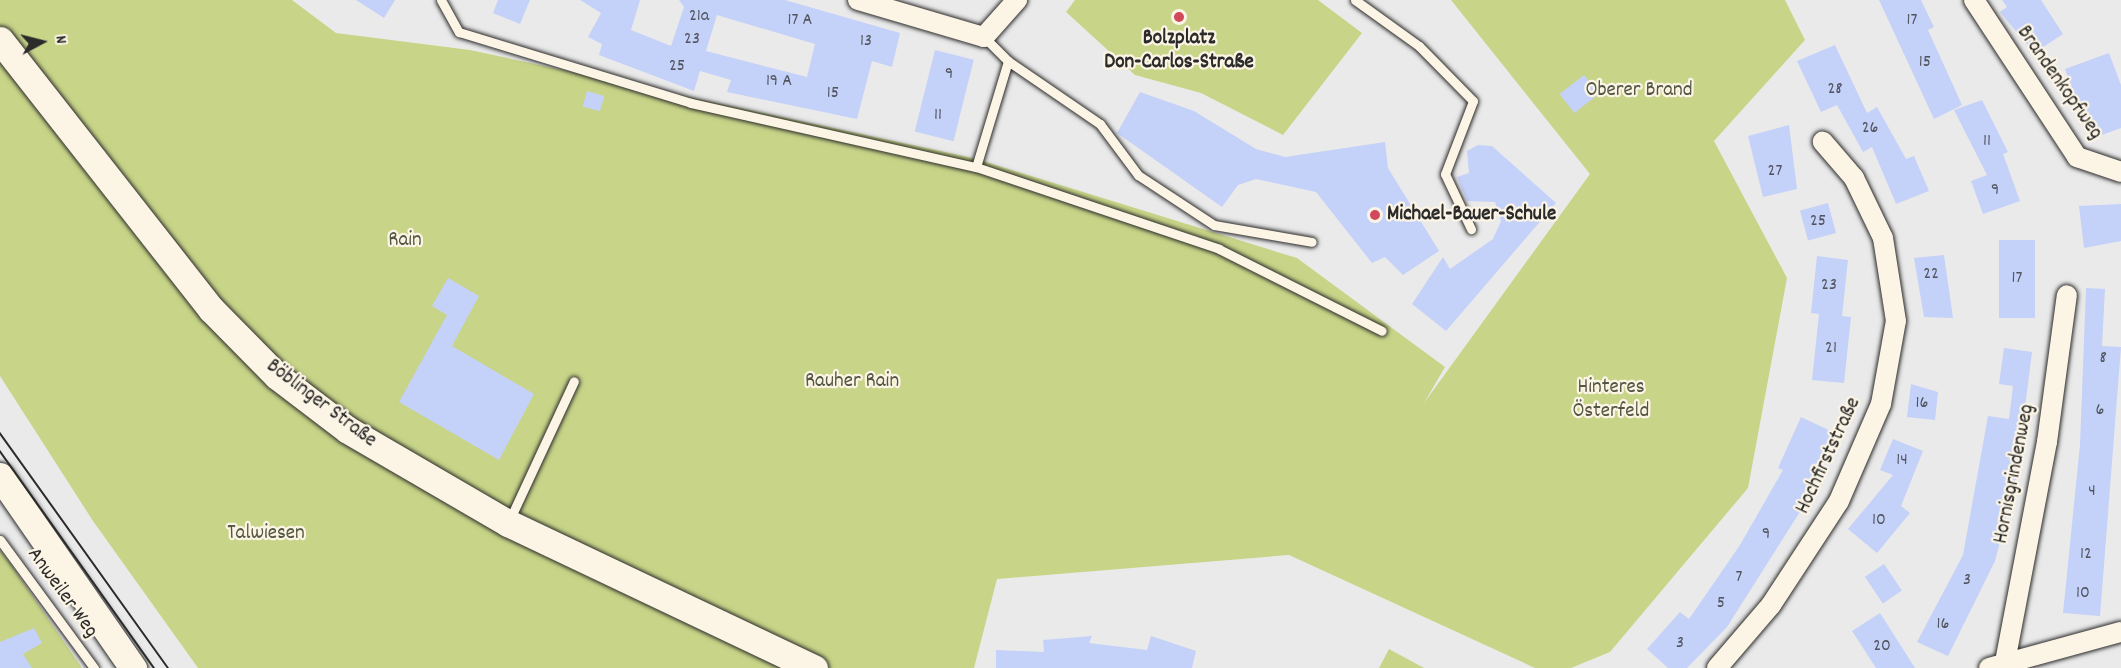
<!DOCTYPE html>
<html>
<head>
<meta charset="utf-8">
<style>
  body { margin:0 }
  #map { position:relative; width:2121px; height:668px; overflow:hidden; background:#ebeaeb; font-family:Dekko,sans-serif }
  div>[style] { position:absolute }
  .green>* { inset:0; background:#c8d588 }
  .building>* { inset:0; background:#c4d1f8; transform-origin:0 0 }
  .roads { filter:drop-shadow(0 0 2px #2b2b2b) drop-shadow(0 0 2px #2b2b2b) }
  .lane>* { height:9px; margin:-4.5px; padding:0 4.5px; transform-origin:4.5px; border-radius:4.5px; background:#fcf5e5 }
  .street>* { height:20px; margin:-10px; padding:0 10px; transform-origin:10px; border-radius:10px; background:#fcf5e5 }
  .secondary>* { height:27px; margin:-13.5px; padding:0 13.5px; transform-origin:13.5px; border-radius:13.5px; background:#fcf5e5 }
  .tram>* { height:1.5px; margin:-0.75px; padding:0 0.75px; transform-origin:0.75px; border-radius:0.75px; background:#2b2b2b }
  .dots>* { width:16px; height:16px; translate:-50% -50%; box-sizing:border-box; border:3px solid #fcf5e5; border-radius:50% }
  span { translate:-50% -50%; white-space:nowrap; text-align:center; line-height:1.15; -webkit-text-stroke:4.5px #fcf5e5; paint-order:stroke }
  .number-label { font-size:18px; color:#51545e }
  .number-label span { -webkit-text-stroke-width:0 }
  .poi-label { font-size:21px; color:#2b2b2b; font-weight:700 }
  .left { translate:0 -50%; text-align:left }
  .street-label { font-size:21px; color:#2b2b2b }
  .park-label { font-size:21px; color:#525642 }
  .north { position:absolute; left:12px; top:12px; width:60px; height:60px; -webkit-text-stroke:4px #fcf5e5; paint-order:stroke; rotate:83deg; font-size:16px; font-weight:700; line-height:24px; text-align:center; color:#2b2b2b }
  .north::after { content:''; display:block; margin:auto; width:21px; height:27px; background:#2b2b2b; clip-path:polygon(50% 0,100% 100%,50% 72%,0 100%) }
</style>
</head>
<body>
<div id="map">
  <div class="green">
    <i style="clip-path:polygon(0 0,292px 0,336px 33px,470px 50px,973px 158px,1297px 258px,1445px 367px,1424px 403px,1590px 174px,1451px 0,1785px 0,1805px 40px,1714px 141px,1787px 278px,1748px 488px,1610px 652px,1571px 668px,1535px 668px,1289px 555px,997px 579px,974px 668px,198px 668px,93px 521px,0 376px)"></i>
    <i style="clip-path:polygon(1075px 0,1318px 0,1362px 33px,1283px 135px,1201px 93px,1135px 75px,1066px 12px)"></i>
    <i style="clip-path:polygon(0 550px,10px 563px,82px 668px,0 668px)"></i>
    <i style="clip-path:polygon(1389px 649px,1424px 668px,1379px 668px)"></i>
  </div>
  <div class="building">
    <i style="clip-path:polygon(356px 0,395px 0,384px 18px)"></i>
    <i style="clip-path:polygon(498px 0,530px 0,520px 24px,493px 13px)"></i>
    <i style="clip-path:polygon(evenodd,580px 0,640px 0,631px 30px,671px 46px,684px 7px,679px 0,785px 0,900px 33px,892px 67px,872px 61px,857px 119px,727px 92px,731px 80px,700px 71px,694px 91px,599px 55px,602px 44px,588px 37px,601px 13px,580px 0,717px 15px,815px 44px,807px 77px,706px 51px,717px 15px)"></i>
    <i style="clip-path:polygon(1879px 0,1921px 0,1934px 27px,1928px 30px,1962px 105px,1934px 119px)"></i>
    <i style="clip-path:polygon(2002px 0,2041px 0,2063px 34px,2034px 53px,2000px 12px,2007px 7px)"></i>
    <i style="clip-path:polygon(1835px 45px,1867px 113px,1877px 107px,1906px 159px,1914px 156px,1929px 191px,1896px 204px,1872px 147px,1863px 152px,1837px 105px,1821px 112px,1797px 61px)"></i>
    <i style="left:935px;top:50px;width:40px;height:84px;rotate:14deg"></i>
    <i style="clip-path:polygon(2109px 53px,2121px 85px,2121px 128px,2091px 139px,2065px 69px)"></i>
    <i style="left:1584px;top:75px;width:24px;height:31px;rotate:52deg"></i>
    <i style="left:587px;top:91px;width:18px;height:16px;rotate:16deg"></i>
    <i style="clip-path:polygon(1140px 92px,1194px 111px,1256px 149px,1285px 157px,1385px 142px,1388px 168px,1439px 251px,1403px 275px,1385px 257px,1372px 263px,1316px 192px,1256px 179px,1238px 185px,1222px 207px,1117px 133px)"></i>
    <i style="clip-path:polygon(1982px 100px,2008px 152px,2003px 154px,2020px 201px,1983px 214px,1971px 181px,1987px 175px,1954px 110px)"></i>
    <i style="clip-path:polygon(1789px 125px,1797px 189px,1763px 197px,1748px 136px)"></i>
    <i style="clip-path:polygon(1478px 145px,1492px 146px,1556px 203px,1446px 331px,1412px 304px,1443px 257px,1450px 269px,1493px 239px,1501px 221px,1495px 202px,1467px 201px,1457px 177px,1469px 173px,1467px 151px)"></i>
    <i style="left:1828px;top:203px;width:31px;height:29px;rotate:75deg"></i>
    <i style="clip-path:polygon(2121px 204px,2121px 241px,2084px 248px,2079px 206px)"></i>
    <i style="left:1999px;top:240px;width:36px;height:78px"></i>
    <i style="clip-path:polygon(1944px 255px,1953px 318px,1924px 317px,1914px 258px)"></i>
    <i style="clip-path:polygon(1817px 256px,1848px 260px,1842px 316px,1851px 317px,1844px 383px,1812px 380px,1819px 314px,1811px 313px)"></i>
    <i style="clip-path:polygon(448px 278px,479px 296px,452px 346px,534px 394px,499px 460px,399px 402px,447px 315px,432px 306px)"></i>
    <i style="clip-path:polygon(2086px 288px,2105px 289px,2102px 346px,2121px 347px,2100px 616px,2063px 613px,2080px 445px)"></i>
    <i style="clip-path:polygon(2004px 348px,2032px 352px,2016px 479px,1995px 561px,1948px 656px,1917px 642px,1963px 555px,1988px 416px,2009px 419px,2013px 386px,1999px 384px)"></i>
    <i style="clip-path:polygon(1911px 384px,1938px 392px,1935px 420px,1907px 417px)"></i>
    <i style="clip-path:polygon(1801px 417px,1833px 432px,1799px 505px,1803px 507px,1727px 627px,1687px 668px,1668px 668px,1647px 649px,1680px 612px,1689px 619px,1740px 545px,1783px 470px,1778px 468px)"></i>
    <i style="clip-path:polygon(1893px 439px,1923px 451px,1901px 506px,1910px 513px,1877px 553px,1848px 529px,1893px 475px,1880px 470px)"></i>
    <i style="left:1884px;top:564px;width:32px;height:23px;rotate:56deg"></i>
    <i style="clip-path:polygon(1880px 613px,1915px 668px,1876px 668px,1852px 631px)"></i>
    <i style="clip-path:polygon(34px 628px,42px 643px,23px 654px,32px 668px,0 668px,0 642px)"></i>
    <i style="clip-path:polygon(1092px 636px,1089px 643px,1147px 650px,1151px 636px,1196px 651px,1192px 668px,996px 668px,996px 650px,1044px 652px,1043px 640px)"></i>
  </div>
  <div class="roads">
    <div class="lane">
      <i style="left:441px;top:0;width:37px;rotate:61deg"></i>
      <i style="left:459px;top:32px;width:243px;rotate:17deg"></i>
      <i style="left:691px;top:103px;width:292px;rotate:12.7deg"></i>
      <i style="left:976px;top:167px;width:256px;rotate:18.6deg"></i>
      <i style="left:1219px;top:249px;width:182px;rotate:26.7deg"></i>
      <i style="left:1355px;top:0;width:79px;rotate:35.7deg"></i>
      <i style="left:1419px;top:46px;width:77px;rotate:45.5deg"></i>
      <i style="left:1473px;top:101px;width:78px;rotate:111deg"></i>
      <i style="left:1445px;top:174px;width:61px;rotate:64.7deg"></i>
      <i style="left:984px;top:37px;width:34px;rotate:45deg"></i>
      <i style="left:1008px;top:61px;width:112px;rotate:34.4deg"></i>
      <i style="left:1100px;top:124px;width:64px;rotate:53.3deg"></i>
      <i style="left:1138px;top:175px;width:91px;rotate:33.3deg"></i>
      <i style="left:1214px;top:225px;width:99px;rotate:9.8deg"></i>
      <i style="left:976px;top:167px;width:111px;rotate:-73.2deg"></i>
      <i style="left:509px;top:521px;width:154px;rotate:-65.1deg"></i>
      <i style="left:0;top:540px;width:159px;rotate:53.7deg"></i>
    </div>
    <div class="street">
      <i style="left:858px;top:0;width:131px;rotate:16.4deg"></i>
      <i style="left:984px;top:37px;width:50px;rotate:-48.3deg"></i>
      <i style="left:1974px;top:0;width:188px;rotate:56.7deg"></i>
      <i style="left:2077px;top:157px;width:46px;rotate:18.8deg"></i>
      <i style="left:2005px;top:662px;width:224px;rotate:-79.2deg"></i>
      <i style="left:2047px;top:442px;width:148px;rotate:-82.3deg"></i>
      <i style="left:1717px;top:668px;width:83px;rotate:-49.4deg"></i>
      <i style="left:1771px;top:605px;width:124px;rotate:-56.8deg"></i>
      <i style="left:1839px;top:501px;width:106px;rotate:-66.6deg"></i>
      <i style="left:1881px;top:404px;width:84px;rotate:-79.8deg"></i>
      <i style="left:1896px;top:321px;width:84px;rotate:-98.9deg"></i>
      <i style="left:1883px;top:238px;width:67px;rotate:-115.8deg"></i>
      <i style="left:1854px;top:178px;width:48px;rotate:-130.7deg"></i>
      <i style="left:1989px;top:668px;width:137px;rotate:-15.3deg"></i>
    </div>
    <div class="secondary">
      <i style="left:0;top:40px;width:342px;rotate:51.9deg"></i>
      <i style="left:211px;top:309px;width:94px;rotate:45.4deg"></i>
      <i style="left:277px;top:376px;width:89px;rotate:37.3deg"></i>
      <i style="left:348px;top:430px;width:185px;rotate:30.2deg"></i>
      <i style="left:508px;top:523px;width:339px;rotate:25.4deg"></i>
      <i style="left:0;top:476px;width:234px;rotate:55.3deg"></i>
    </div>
  </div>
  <div class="tram">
    <i style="left:0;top:433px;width:289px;rotate:54.4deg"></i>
    <i style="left:0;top:451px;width:266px;rotate:54.6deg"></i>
  </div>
  <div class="dots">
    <i style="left:1179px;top:17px;background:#d1495b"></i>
    <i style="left:1375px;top:215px;background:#d1495b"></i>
  </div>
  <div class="number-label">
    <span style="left:699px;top:17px">21a</span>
    <span style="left:800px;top:21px">17 A</span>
    <span style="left:1912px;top:21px">17</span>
    <span style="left:692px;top:40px">23</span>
    <span style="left:866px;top:42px">13</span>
    <span style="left:1925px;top:63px">15</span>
    <span style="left:677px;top:67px">25</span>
    <span style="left:949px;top:75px">9</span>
    <span style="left:779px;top:82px">19 A</span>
    <span style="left:1835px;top:90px">28</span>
    <span style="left:833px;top:94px">15</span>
    <span style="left:938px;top:116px">11</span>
    <span style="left:1870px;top:129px">26</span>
    <span style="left:1987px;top:142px">11</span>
    <span style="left:1775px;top:172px">27</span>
    <span style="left:1995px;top:191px">9</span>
    <span style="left:1818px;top:222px">25</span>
    <span style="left:1931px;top:275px">22</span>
    <span style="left:2017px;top:279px">17</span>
    <span style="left:1829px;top:286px">23</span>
    <span style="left:1831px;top:349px">21</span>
    <span style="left:2103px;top:359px">8</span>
    <span style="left:1922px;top:404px">16</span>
    <span style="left:2100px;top:411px">6</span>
    <span style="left:1902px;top:461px">14</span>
    <span style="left:2092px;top:492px">4</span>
    <span style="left:1879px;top:521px">10</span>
    <span style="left:1766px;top:535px">9</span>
    <span style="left:2086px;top:555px">12</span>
    <span style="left:1739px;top:578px">7</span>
    <span style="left:1967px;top:581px">3</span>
    <span style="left:2083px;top:594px">10</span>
    <span style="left:1721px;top:604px">5</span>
    <span style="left:1943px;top:625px">16</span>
    <span style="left:1680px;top:644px">3</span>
    <span style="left:1882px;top:647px">20</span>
  </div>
  <div class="poi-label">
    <span style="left:1179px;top:51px">Bolzplatz<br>Don-Carlos-Straße</span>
    <span class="left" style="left:1387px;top:215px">Michael-Bauer-Schule</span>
  </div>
  <div class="street-label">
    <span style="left:2059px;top:83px;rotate:55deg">Brandenkopfweg</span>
    <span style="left:321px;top:404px;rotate:37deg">Böblinger Straße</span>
    <span style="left:1829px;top:456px;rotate:-65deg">Hochfirststraße</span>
    <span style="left:2015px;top:474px;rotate:-79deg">Hornisgrindenweg</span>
    <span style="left:62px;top:593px;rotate:54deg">Anweiler Weg</span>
  </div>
  <div class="park-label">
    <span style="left:1639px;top:91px">Oberer Brand</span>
    <span style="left:405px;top:241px">Rain</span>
    <span style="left:852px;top:382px">Rauher Rain</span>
    <span style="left:1611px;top:400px">Hinteres<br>Österfeld</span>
    <span style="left:266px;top:534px">Talwiesen</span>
  </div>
  <div class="north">N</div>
</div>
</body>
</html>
